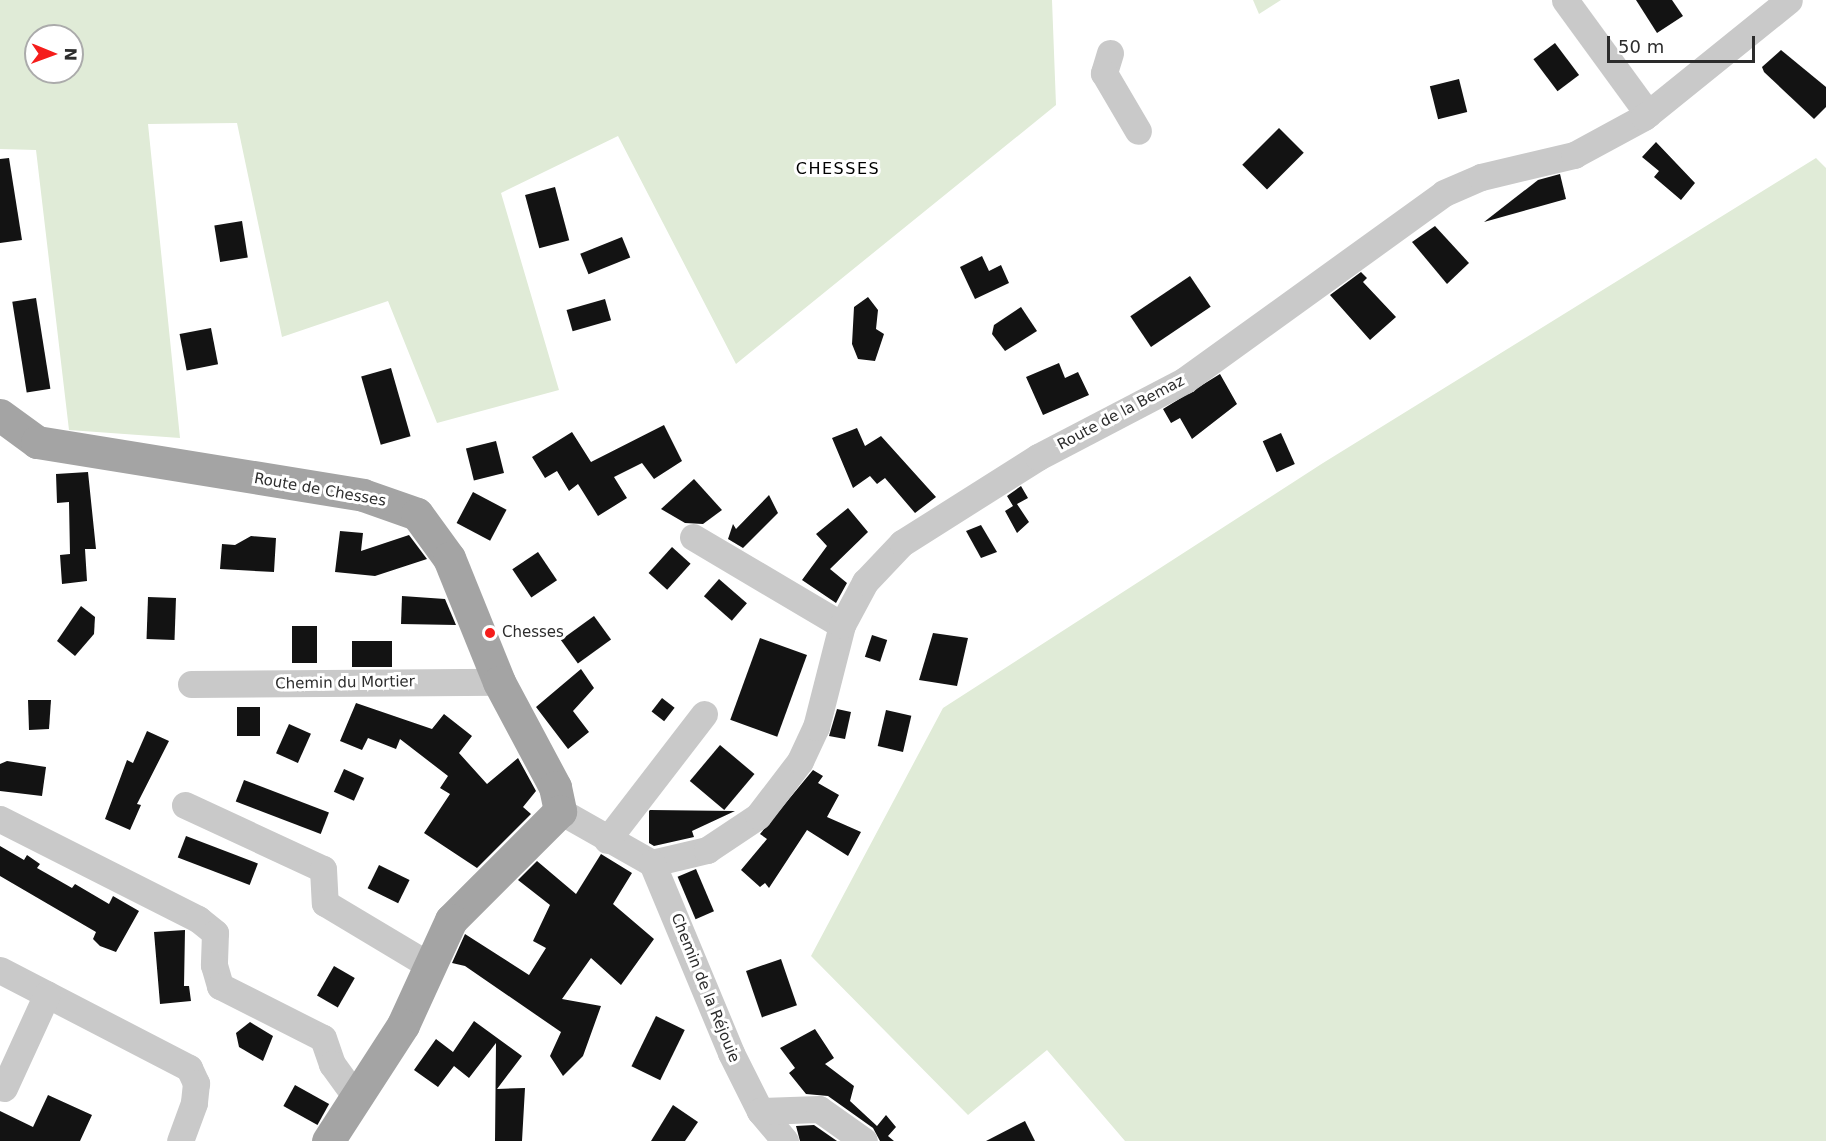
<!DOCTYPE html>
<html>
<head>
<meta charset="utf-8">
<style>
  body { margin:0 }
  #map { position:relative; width:1826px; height:1141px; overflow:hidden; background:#fff; font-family:"DejaVu Sans",sans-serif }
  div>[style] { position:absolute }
  .green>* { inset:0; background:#e0ebd7 }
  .building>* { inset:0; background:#131313; transform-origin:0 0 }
  .minor>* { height:27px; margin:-13.5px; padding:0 13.5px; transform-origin:13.5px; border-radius:13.5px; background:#c9c9c9 }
  .major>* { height:33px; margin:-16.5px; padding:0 16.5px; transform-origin:16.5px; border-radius:16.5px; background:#a4a4a4 }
  .dots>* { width:16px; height:16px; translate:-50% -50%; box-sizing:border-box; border:3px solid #fff; border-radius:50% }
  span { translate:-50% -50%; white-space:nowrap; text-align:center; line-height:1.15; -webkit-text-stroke:6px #fff; paint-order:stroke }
  .street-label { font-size:15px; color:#2c2c2c }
  .poi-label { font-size:15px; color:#2c2c2c }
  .left { translate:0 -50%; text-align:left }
  .neighbourhood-label { font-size:16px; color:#000; letter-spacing:1.5px }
  .north { position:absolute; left:24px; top:24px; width:60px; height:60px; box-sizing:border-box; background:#fff; border:2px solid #ababab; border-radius:50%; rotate:91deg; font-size:16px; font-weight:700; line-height:24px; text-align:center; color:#2c2c2c }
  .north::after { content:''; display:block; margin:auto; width:21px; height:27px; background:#f51d1b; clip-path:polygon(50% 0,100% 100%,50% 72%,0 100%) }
  .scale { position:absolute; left:1607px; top:36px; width:148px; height:27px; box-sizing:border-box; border:3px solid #2c2c2c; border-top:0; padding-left:8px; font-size:18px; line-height:21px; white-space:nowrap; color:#2c2c2c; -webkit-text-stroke:4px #fff; paint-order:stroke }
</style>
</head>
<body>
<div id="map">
  <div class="green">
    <i style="clip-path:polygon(evenodd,0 0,1052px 0,1056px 105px,736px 364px,618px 136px,501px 193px,559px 390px,437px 423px,388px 301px,282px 337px,237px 123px,148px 124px,180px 438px,69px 430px,36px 150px,0 149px,0 0,36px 36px,72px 36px,72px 72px,36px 72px,36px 36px)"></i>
    <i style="clip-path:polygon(1253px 0,1281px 0,1259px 14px)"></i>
    <i style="clip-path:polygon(1816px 158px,1826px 168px,1826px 1141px,1125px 1141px,1047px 1050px,968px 1115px,811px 956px,943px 708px,1323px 463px)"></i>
  </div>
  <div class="building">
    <i style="clip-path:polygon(1636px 0,1672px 0,1683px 16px,1657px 33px)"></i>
    <i style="left:1555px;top:43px;width:40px;height:27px;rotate:53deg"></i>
    <i style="clip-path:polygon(1781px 50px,1826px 87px,1826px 107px,1814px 119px,1764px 72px,1762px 67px)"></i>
    <i style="left:1459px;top:79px;width:34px;height:30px;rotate:76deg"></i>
    <i style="left:1279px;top:128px;width:35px;height:52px;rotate:45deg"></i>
    <i style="clip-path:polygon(1656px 142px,1695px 183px,1681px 200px,1654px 177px,1659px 171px,1642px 157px)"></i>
    <i style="clip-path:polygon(9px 158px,22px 240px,0 243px,0 159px)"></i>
    <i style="clip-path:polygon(1560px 174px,1566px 199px,1484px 222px,1538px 180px)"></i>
    <i style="left:555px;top:187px;width:55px;height:31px;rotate:75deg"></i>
    <i style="left:242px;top:221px;width:37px;height:28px;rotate:81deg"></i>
    <i style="clip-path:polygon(1435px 226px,1469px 263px,1447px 284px,1412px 242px)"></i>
    <i style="left:622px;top:237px;width:22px;height:45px;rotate:68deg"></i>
    <i style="clip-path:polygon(982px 256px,989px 271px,1001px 265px,1009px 283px,975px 299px,960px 267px)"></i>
    <i style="clip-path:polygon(1361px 272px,1367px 278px,1363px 282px,1396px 317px,1370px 340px,1330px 295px)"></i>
    <i style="left:1190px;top:276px;width:37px;height:72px;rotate:56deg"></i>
    <i style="clip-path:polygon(868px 297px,878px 310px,876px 329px,884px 334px,875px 361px,858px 359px,852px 344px,854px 307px)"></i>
    <i style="left:36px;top:298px;width:92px;height:24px;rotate:81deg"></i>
    <i style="left:605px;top:299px;width:22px;height:40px;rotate:74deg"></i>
    <i style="clip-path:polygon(1021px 307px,1037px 331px,1005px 351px,992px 334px,994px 325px)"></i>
    <i style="left:211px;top:328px;width:37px;height:32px;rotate:79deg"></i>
    <i style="clip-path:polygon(1059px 363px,1065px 378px,1078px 372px,1089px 395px,1043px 415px,1026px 377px)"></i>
    <i style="left:391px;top:368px;width:71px;height:31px;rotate:74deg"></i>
    <i style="clip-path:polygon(1220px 374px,1237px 404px,1192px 439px,1180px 418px,1171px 423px,1163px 409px)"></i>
    <i style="clip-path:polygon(664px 425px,682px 461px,654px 479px,642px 463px,614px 477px,627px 498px,598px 516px,578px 484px,569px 491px,557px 471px,545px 478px,532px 457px,572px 432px,591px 462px)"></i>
    <i style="clip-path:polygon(857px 428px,865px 446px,881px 436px,936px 497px,915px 513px,885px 478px,877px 484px,870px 476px,853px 488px,832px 438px)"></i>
    <i style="left:1281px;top:433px;width:34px;height:20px;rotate:66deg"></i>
    <i style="left:496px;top:441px;width:33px;height:31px;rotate:76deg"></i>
    <i style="clip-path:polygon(88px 472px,96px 549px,85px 549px,87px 581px,62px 584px,60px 555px,70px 554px,69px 502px,57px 503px,56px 474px)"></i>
    <i style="clip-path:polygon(694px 479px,722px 510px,703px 524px,685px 523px,661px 509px)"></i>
    <i style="clip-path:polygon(1021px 486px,1028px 498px,1017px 504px,1029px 522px,1017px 533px,1005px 511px,1013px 506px,1007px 496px)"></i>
    <i style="left:473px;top:492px;width:38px;height:35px;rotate:28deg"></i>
    <i style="clip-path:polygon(769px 495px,778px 513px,743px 548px,728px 539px,733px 524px,736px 529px)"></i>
    <i style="clip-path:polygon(848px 508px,868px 532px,830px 569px,847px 583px,836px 603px,802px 580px,827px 546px,816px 534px)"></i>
    <i style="clip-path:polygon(981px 525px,997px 552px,981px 558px,966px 531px)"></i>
    <i style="clip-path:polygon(340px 531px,363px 533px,361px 551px,409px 535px,427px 559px,375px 576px,335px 572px)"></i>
    <i style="clip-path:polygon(251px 536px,276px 538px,274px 572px,220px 569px,222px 544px,235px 545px)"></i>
    <i style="left:672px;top:547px;width:25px;height:35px;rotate:42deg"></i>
    <i style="left:538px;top:552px;width:34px;height:31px;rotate:56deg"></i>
    <i style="left:719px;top:579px;width:37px;height:23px;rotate:41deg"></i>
    <i style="clip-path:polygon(402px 596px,445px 599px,456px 625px,401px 624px)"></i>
    <i style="left:148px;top:597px;width:28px;height:42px;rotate:2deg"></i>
    <i style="clip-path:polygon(81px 606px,95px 617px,94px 634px,75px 656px,57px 641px)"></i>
    <i style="left:594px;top:616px;width:29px;height:41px;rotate:54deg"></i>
    <i style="left:292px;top:626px;width:25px;height:37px"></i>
    <i style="clip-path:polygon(933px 633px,968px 638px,957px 686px,919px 680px)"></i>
    <i style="left:872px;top:635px;width:16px;height:23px;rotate:18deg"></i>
    <i style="left:760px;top:638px;width:50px;height:87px;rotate:20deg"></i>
    <i style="left:352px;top:641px;width:40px;height:26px"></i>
    <i style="clip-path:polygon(581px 669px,594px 688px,573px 711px,589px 732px,568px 749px,536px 707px)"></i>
    <i style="left:662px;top:698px;width:16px;height:17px;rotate:38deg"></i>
    <i style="clip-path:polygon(28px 700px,51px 700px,49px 729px,29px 730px)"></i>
    <i style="clip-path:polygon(356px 703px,432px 729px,444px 714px,472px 736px,459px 753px,487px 784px,518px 758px,536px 791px,523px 807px,531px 814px,477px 868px,424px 833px,450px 794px,440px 788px,448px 776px,400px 739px,396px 749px,368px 738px,362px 750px,340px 741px)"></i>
    <i style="left:237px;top:707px;width:23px;height:29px"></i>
    <i style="clip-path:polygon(837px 709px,851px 712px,845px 739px,829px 736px)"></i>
    <i style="left:886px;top:710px;width:26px;height:37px;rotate:13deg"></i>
    <i style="left:289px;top:724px;width:24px;height:32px;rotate:24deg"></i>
    <i style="clip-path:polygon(147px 731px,169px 741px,137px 804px,141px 805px,130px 830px,105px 819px,127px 760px,133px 763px)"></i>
    <i style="left:720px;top:745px;width:45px;height:47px;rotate:40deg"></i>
    <i style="clip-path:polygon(7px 761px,46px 767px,42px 796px,0 791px,0 764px)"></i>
    <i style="left:344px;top:769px;width:22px;height:25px;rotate:24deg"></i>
    <i style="clip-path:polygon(813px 770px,823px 776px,818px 783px,839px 795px,827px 817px,861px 832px,848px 856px,807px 830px,769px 888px,765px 883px,760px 887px,741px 870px,767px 839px,760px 834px)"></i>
    <i style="left:244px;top:780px;width:91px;height:23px;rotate:21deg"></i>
    <i style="clip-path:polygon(649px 811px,650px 810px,735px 811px,692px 831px,694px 837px,654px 846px,649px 843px)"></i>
    <i style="left:186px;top:836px;width:77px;height:23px;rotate:21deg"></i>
    <i style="clip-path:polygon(0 846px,24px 860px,27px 855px,40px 864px,37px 868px,72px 888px,75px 884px,109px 904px,113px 896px,139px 911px,116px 952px,100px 946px,93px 939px,96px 932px,0 876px)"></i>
    <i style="clip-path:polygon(601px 854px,632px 873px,613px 904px,654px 939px,621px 985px,591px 958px,562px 999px,601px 1006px,583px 1056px,563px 1076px,550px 1056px,561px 1032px,465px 966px,452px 963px,465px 934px,529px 975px,546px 948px,533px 941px,550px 905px,518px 880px,537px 861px,576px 894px)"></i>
    <i style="left:379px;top:865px;width:34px;height:26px;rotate:26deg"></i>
    <i style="left:696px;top:869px;width:46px;height:20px;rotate:67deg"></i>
    <i style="clip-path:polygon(185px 930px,184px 986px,189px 986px,191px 1001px,160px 1004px,154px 932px)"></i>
    <i style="left:781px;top:959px;width:49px;height:37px;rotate:71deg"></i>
    <i style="left:334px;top:966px;width:24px;height:34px;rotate:30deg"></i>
    <i style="left:656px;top:1016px;width:32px;height:56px;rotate:26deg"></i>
    <i style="clip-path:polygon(474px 1021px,522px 1056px,497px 1089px,525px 1088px,522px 1141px,495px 1141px,496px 1043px,469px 1078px,454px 1066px,438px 1087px,414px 1070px,436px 1039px,453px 1052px)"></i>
    <i style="clip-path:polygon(250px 1022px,273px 1036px,263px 1061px,239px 1047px,236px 1033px)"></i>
    <i style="clip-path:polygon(815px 1029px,834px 1058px,825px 1064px,854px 1086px,850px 1101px,877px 1126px,886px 1115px,896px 1127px,888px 1136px,894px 1141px,880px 1141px,873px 1128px,828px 1096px,806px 1094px,789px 1073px,795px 1068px,780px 1048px)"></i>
    <i style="left:295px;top:1085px;width:39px;height:24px;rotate:29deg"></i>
    <i style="clip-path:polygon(48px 1095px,92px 1115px,80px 1141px,0 1141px,0 1111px,33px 1127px)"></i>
    <i style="clip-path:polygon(673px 1105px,698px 1122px,685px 1141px,651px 1141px)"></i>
    <i style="clip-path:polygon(1025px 1121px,1035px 1141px,986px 1141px)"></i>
    <i style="clip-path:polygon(814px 1125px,837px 1141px,800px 1141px,796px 1126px)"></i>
  </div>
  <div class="minor">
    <i style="left:1565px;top:0;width:141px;rotate:53.9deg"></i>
    <i style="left:1110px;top:53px;width:21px;rotate:107deg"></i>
    <i style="left:1104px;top:73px;width:67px;rotate:59.6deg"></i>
    <i style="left:693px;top:537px;width:173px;rotate:30.6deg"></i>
    <i style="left:191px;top:684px;width:308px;rotate:-0.4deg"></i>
    <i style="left:185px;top:805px;width:152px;rotate:24.9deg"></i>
    <i style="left:323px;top:869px;width:34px;rotate:87deg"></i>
    <i style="left:325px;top:903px;width:119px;rotate:30.9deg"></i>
    <i style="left:560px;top:811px;width:106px;rotate:29.5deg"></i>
    <i style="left:652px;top:863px;width:57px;rotate:-13.3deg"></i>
    <i style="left:707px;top:850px;width:61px;rotate:-33.7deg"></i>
    <i style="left:758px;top:816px;width:69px;rotate:-52.6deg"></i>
    <i style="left:800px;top:761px;width:38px;rotate:-65deg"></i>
    <i style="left:816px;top:727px;width:105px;rotate:-75.7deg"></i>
    <i style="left:842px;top:625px;width:49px;rotate:-61.9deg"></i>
    <i style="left:865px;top:582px;width:54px;rotate:-46.5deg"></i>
    <i style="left:902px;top:543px;width:161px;rotate:-32.3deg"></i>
    <i style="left:1038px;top:457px;width:166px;rotate:-27.6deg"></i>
    <i style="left:1185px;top:380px;width:319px;rotate:-35.8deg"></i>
    <i style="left:1444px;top:193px;width:40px;rotate:-23.4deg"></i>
    <i style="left:1481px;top:177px;width:96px;rotate:-13.3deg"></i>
    <i style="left:1574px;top:155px;width:80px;rotate:-28.5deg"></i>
    <i style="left:1644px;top:117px;width:186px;rotate:-38.9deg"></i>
    <i style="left:0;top:819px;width:222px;rotate:26.8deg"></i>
    <i style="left:198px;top:919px;width:22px;rotate:39deg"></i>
    <i style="left:215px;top:933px;width:32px;rotate:92deg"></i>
    <i style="left:214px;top:965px;width:22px;rotate:74deg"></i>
    <i style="left:220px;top:986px;width:115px;rotate:26.8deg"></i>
    <i style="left:323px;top:1038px;width:28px;rotate:71deg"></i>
    <i style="left:332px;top:1064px;width:44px;rotate:54.2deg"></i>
    <i style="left:607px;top:840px;width:159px;rotate:-52.4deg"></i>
    <i style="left:652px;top:863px;width:206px;rotate:67.4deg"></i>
    <i style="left:731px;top:1053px;width:65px;rotate:63.4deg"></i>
    <i style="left:760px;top:1111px;width:39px;rotate:50deg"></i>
    <i style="left:0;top:970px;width:213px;rotate:27.4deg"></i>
    <i style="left:189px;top:1068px;width:17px;rotate:65deg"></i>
    <i style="left:196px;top:1083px;width:20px;rotate:96deg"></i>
    <i style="left:194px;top:1103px;width:40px;rotate:110.2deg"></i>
    <i style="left:4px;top:1088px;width:103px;rotate:-65.4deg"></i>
    <i style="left:760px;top:1111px;width:59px;rotate:-1.9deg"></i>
    <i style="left:819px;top:1109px;width:55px;rotate:35.4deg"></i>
  </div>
  <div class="major">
    <i style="left:0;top:415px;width:46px;rotate:36.1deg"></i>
    <i style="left:37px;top:442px;width:330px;rotate:9.2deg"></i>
    <i style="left:363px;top:495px;width:57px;rotate:19.4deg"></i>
    <i style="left:417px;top:514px;width:54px;rotate:54deg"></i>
    <i style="left:449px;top:558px;width:134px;rotate:68deg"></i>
    <i style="left:499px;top:682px;width:119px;rotate:61.9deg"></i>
    <i style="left:555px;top:787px;width:25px;rotate:78deg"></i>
    <i style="left:560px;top:811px;width:154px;rotate:135deg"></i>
    <i style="left:451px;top:920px;width:115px;rotate:114.6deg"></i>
    <i style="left:403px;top:1025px;width:138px;rotate:122.9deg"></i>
  </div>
  <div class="dots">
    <i style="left:490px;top:633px;background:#f51d1b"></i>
  </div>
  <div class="street-label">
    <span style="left:1121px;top:413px;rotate:-28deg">Route de la Bemaz</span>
    <span style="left:320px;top:490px;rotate:10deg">Route de Chesses</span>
    <span style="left:345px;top:683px;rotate:-1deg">Chemin du Mortier</span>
    <span style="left:705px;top:988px;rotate:68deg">Chemin de la Réjouie</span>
  </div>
  <div class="poi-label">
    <span class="left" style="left:502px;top:633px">Chesses</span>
  </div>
  <div class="neighbourhood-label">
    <span style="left:838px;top:169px">CHESSES</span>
  </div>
  <div class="north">N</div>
  <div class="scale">50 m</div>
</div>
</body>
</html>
